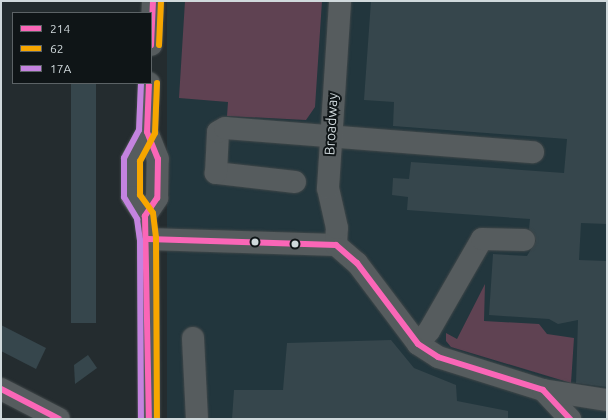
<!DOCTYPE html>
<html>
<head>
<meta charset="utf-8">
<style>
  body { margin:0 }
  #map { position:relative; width:608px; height:420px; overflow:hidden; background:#242c2f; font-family:Ubuntu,sans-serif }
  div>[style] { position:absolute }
  .built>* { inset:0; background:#22363d; transform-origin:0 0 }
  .green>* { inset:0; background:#5f4252 }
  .building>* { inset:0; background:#36464c; transform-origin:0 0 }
  .roads { filter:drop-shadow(0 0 1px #404749) drop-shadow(0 0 1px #404749) }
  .minor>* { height:22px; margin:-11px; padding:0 11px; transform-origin:11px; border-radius:11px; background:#565c5e }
  .bus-1>* { height:6px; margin:-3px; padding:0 3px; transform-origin:3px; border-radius:3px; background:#fa66b7 }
  .bus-2>* { height:6px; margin:-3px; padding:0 3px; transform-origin:3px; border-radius:3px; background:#f7a600 }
  .bus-3>* { height:6px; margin:-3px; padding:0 3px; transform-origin:3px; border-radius:3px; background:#c483df }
  .dots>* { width:11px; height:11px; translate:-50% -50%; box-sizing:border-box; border:2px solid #0f1517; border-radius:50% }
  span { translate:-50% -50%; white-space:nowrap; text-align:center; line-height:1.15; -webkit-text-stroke:4px #0f1517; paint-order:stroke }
  .street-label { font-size:14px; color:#d0d9dc }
  .frame { position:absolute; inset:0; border:2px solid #d0d9dc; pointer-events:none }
  .legend { position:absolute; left:12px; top:12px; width:140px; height:72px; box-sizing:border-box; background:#0f1517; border:1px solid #5c6366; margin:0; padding:5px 7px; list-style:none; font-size:12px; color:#d0d9dc }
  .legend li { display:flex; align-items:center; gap:8px; height:20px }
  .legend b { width:20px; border:1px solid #5c6366 }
</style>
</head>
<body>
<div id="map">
  <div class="built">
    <i style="left:167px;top:1px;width:440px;height:418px"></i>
  </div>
  <div class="green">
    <i style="clip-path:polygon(185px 1px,322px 1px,315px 107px,306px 120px,227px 116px,228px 102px,179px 98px)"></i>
    <i style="clip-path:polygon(485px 284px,484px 321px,539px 324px,547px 334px,574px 338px,571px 383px,451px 347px,446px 341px,446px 333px,457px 339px)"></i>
  </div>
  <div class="building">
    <i style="clip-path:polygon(371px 1px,606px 1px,607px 224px,581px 223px,579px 260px,607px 261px,607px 387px,576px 383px,578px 320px,558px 324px,549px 319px,489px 315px,493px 254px,527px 256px,536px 241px,529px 229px,530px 219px,407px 210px,408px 197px,392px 195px,393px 178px,409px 179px,411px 162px,564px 173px,567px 139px,393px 126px,394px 102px,364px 100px)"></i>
    <i style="left:71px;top:83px;width:25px;height:240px"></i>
    <i style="clip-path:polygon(1px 325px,46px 348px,36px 369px,1px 351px)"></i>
    <i style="clip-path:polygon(391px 340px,414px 368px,456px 385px,457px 401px,508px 411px,508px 419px,232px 419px,234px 390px,283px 390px,287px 343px)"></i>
    <i style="clip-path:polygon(88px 355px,97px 368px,75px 384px,74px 365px)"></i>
  </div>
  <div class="roads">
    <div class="minor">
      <i style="left:151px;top:45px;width:44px;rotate:-87.4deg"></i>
      <i style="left:147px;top:132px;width:31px;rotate:119deg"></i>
      <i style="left:132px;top:159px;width:38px;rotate:90deg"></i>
      <i style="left:132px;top:197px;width:23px;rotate:56deg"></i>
      <i style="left:145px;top:216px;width:23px;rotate:83deg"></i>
      <i style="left:148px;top:239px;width:180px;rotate:89.7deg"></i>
      <i style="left:295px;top:182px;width:80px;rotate:-173.5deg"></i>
      <i style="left:216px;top:173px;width:41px;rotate:-87.2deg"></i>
      <i style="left:218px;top:132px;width:8px;rotate:-30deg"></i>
      <i style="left:225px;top:128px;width:309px;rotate:4.5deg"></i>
      <i style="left:145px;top:216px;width:22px;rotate:-56deg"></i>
      <i style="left:157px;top:198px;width:39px;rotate:-89deg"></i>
      <i style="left:158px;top:159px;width:29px;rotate:-112deg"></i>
      <i style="left:147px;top:132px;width:49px;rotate:-87.7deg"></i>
      <i style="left:148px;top:239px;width:188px;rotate:1.8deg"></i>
      <i style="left:336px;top:245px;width:28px;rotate:41deg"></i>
      <i style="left:357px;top:263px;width:101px;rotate:53deg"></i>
      <i style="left:418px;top:344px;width:24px;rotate:33deg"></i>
      <i style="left:438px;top:357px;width:110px;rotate:17.4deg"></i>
      <i style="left:543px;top:390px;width:40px;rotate:47deg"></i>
      <i style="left:336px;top:245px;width:17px;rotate:-87deg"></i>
      <i style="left:337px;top:228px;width:41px;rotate:-102.7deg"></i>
      <i style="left:328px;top:188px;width:187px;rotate:-86.3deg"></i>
      <i style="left:193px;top:338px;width:81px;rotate:87.2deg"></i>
      <i style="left:418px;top:344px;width:17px;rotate:-50deg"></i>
      <i style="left:429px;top:331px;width:106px;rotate:-60.1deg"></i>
      <i style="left:482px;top:239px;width:42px;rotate:1.4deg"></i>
      <i style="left:1px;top:389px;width:65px;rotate:27.3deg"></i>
      <i style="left:543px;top:390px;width:65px;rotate:8.9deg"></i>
    </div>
  </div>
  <div class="bus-1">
    <i style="left:151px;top:45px;width:44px;rotate:-87.4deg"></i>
    <i style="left:149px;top:83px;width:49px;rotate:92.3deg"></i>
    <i style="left:147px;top:132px;width:29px;rotate:68deg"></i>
    <i style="left:158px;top:159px;width:39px;rotate:91deg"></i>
    <i style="left:157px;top:198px;width:22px;rotate:124deg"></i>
    <i style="left:145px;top:216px;width:203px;rotate:88.9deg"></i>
    <i style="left:148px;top:239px;width:188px;rotate:1.8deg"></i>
    <i style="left:336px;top:245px;width:28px;rotate:41deg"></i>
    <i style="left:357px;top:263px;width:101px;rotate:53deg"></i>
    <i style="left:418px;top:344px;width:24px;rotate:33deg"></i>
    <i style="left:438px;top:357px;width:110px;rotate:17.4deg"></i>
    <i style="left:543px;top:390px;width:40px;rotate:47deg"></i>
    <i style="left:1px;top:389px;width:65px;rotate:27.3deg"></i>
  </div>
  <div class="bus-2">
    <i style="left:159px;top:45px;width:44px;rotate:-87.4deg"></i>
    <i style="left:157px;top:83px;width:50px;rotate:92.3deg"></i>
    <i style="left:155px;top:133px;width:32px;rotate:118deg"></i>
    <i style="left:140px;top:161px;width:34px;rotate:90deg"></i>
    <i style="left:140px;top:195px;width:22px;rotate:54deg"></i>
    <i style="left:153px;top:213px;width:25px;rotate:83deg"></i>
    <i style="left:156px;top:238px;width:181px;rotate:89.7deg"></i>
  </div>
  <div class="bus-3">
    <i style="left:141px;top:83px;width:47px;rotate:92.4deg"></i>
    <i style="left:139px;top:130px;width:32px;rotate:118deg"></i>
    <i style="left:124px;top:158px;width:39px;rotate:90deg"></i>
    <i style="left:124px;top:197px;width:26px;rotate:59deg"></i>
    <i style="left:137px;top:219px;width:21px;rotate:82deg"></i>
    <i style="left:140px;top:240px;width:179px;rotate:89.7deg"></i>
  </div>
  <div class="dots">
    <i style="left:255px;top:242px;background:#d0d9dc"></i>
    <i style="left:295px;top:244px;background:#d0d9dc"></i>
  </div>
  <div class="street-label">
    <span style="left:331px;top:124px;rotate:-87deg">Broadway</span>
  </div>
  <div class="frame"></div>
  <ul class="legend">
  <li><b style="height:5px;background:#fa66b7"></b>214</li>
  <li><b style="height:5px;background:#f7a600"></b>62</li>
  <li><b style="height:5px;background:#c483df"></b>17A</li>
  </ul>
</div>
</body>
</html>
